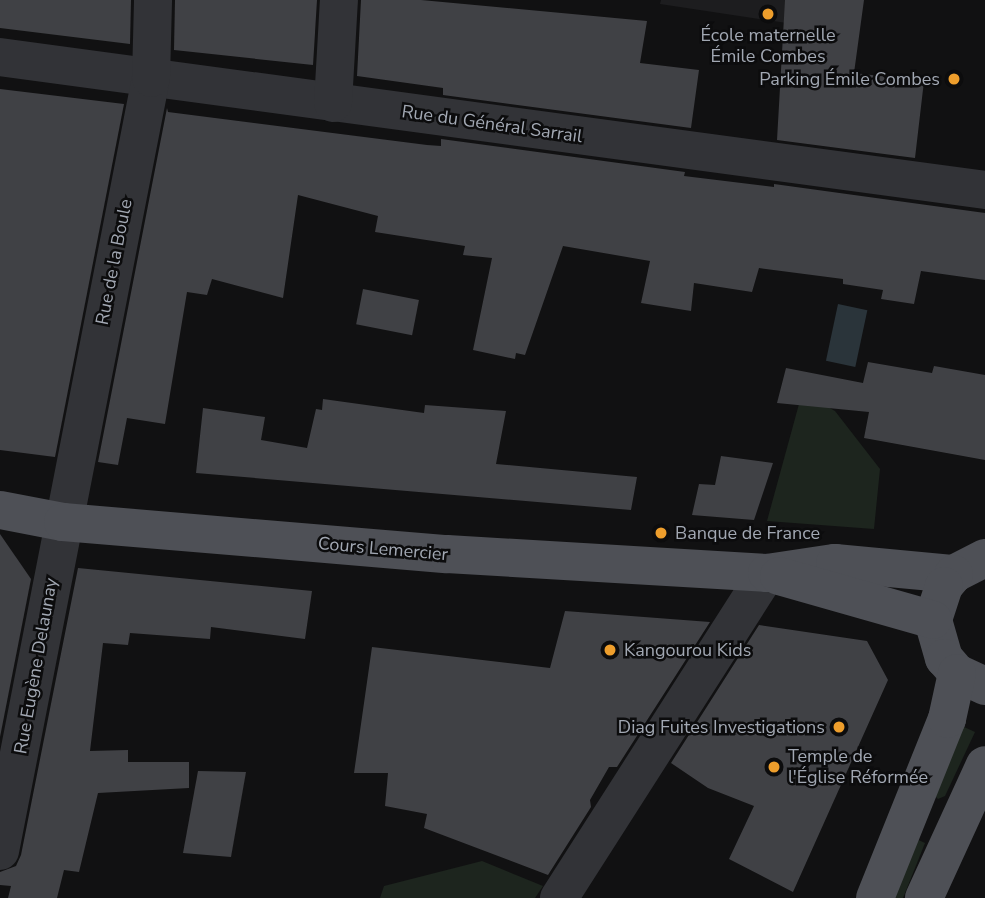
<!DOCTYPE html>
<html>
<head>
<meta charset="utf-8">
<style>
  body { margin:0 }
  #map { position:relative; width:985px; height:898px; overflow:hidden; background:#111112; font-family:"Nunito Sans",sans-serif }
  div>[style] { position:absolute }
  .built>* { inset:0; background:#1d1d1f }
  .green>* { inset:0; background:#1d251e }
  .water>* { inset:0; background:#2a343a; transform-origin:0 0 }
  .building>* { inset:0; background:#404145; transform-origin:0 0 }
  .minor>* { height:38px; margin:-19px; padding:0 19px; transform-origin:19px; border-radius:19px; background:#323337 }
  .major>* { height:38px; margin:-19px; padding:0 19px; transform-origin:19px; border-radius:19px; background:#4e5056 }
  .dots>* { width:19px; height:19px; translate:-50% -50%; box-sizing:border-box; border:4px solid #0c0c0d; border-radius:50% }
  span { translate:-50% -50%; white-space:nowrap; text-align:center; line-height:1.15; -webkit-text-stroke:5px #0c0c0d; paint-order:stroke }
  .poi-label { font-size:18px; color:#a2a8b3 }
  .right { translate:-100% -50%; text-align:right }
  .left { translate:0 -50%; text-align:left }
  .street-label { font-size:18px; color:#a2a8b3 }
</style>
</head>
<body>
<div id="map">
  <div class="built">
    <i style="clip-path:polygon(661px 0,817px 0,813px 27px,660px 4px)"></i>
  </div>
  <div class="green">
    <i style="clip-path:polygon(802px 393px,835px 411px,880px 469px,874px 529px,767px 521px)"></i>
    <i style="clip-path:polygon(962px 726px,975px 732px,945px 796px,938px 799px,931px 792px)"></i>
    <i style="clip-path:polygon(912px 837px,925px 843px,903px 898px,893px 898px)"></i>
    <i style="clip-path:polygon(482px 861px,543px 886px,535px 898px,380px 898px,384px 886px)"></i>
  </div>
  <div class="water">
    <i style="left:838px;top:304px;width:30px;height:58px;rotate:12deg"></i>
  </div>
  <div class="building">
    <i style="clip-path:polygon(0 0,131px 0,130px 44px,0 28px)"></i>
    <i style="clip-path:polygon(175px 0,317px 0,313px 65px,174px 50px)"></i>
    <i style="clip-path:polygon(361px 0,421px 0,647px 21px,640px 63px,699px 70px,691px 128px,443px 95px,443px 88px,357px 76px)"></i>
    <i style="clip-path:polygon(785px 0,864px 0,854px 73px,924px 81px,915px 158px,777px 140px)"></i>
    <i style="clip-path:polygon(0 89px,124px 104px,55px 457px,0 450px)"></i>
    <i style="clip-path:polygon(167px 108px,168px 112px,427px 145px,441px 146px,441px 139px,685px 172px,684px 176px,774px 187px,774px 184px,985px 213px,985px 280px,921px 271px,914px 304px,881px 299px,883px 290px,843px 284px,843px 279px,759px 268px,752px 292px,694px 283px,691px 311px,641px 303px,650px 261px,563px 246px,525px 355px,516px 353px,515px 359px,473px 350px,492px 258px,463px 255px,465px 246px,375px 232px,378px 216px,298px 195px,283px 298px,212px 279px,207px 295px,187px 292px,165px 424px,127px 418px,118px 465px,98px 462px)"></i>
    <i style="left:363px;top:289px;width:57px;height:36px;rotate:11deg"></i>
    <i style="clip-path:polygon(868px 362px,932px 373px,934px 366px,985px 375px,985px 460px,864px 438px,869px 412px,777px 403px,786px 368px,863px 383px)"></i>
    <i style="clip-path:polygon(323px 399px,424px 413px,425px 405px,506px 411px,496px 464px,637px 477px,631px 510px,196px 473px,203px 408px,265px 417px,261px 440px,307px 448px,316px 409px,322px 410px)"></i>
    <i style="clip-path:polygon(721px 456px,773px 463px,754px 520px,692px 515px,699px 484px,715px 485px)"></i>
    <i style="clip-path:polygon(0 534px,31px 579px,0 737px)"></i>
    <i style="clip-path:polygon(78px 568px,312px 591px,305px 639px,211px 627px,210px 639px,130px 633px,128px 645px,103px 643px,90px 751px,128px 750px,128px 762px,189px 762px,189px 788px,98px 793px,79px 872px,64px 870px,57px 898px,8px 898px,11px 886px,0 885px,0 872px,16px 866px,21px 855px)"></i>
    <i style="clip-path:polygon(565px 611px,710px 622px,617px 767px,609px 767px,590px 800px,591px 807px,548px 875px,424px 828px,427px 814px,385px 806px,388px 773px,354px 773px,372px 647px,550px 668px)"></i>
    <i style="clip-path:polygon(759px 625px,867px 641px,888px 680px,793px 892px,729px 859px,754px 806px,708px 788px,671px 763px)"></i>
    <i style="clip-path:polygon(198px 771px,246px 772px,231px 857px,183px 853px)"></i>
  </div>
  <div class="minor">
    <i style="left:0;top:57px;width:994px;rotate:7.69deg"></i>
    <i style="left:333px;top:103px;width:103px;rotate:-86.7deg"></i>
    <i style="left:0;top:851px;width:788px;rotate:-78.95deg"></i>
    <i style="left:151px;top:78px;width:78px;rotate:-88.5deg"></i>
    <i style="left:559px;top:898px;width:386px;rotate:-57.4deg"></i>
  </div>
  <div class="major">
    <i style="left:0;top:510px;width:64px;rotate:10.8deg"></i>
    <i style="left:63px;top:522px;width:385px;rotate:4.8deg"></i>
    <i style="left:447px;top:554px;width:321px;rotate:3.4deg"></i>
    <i style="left:767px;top:573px;width:69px;rotate:-8.4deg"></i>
    <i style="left:835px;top:563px;width:120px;rotate:5.3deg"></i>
    <i style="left:985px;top:558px;width:35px;rotate:153deg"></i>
    <i style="left:954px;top:574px;width:16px;rotate:130deg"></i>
    <i style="left:944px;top:586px;width:36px;rotate:108deg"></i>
    <i style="left:933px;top:620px;width:40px;rotate:74deg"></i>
    <i style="left:944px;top:658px;width:20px;rotate:49deg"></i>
    <i style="left:957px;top:673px;width:31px;rotate:25deg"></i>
    <i style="left:779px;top:576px;width:160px;rotate:15.9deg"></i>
    <i style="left:875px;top:898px;width:193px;rotate:-68.1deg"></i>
    <i style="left:947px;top:719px;width:47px;rotate:-77.7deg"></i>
    <i style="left:924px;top:898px;width:146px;rotate:-65.4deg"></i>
  </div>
  <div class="dots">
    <i style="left:768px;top:14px;background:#ee9e2c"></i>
    <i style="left:954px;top:79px;background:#ee9e2c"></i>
    <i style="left:661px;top:533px;background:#ee9e2c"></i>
    <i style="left:610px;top:650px;background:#ee9e2c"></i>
    <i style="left:839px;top:727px;background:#ee9e2c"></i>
    <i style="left:774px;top:767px;background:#ee9e2c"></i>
  </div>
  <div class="poi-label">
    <span style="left:768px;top:46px">École maternelle<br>Émile Combes</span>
    <span class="right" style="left:940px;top:79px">Parking Émile Combes</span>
    <span class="left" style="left:675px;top:533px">Banque de France</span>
    <span class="left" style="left:624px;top:650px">Kangourou Kids</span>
    <span class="right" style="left:825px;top:727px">Diag Fuites Investigations</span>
    <span class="left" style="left:788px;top:767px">Temple de<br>l'Église Réformée</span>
  </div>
  <div class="street-label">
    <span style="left:492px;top:124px;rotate:8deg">Rue du Général Sarrail</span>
    <span style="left:114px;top:262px;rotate:-79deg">Rue de la Boule</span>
    <span style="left:383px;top:549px;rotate:5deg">Cours Lemercier</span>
    <span style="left:36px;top:666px;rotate:-80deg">Rue Eugène Delaunay</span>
  </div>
</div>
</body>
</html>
